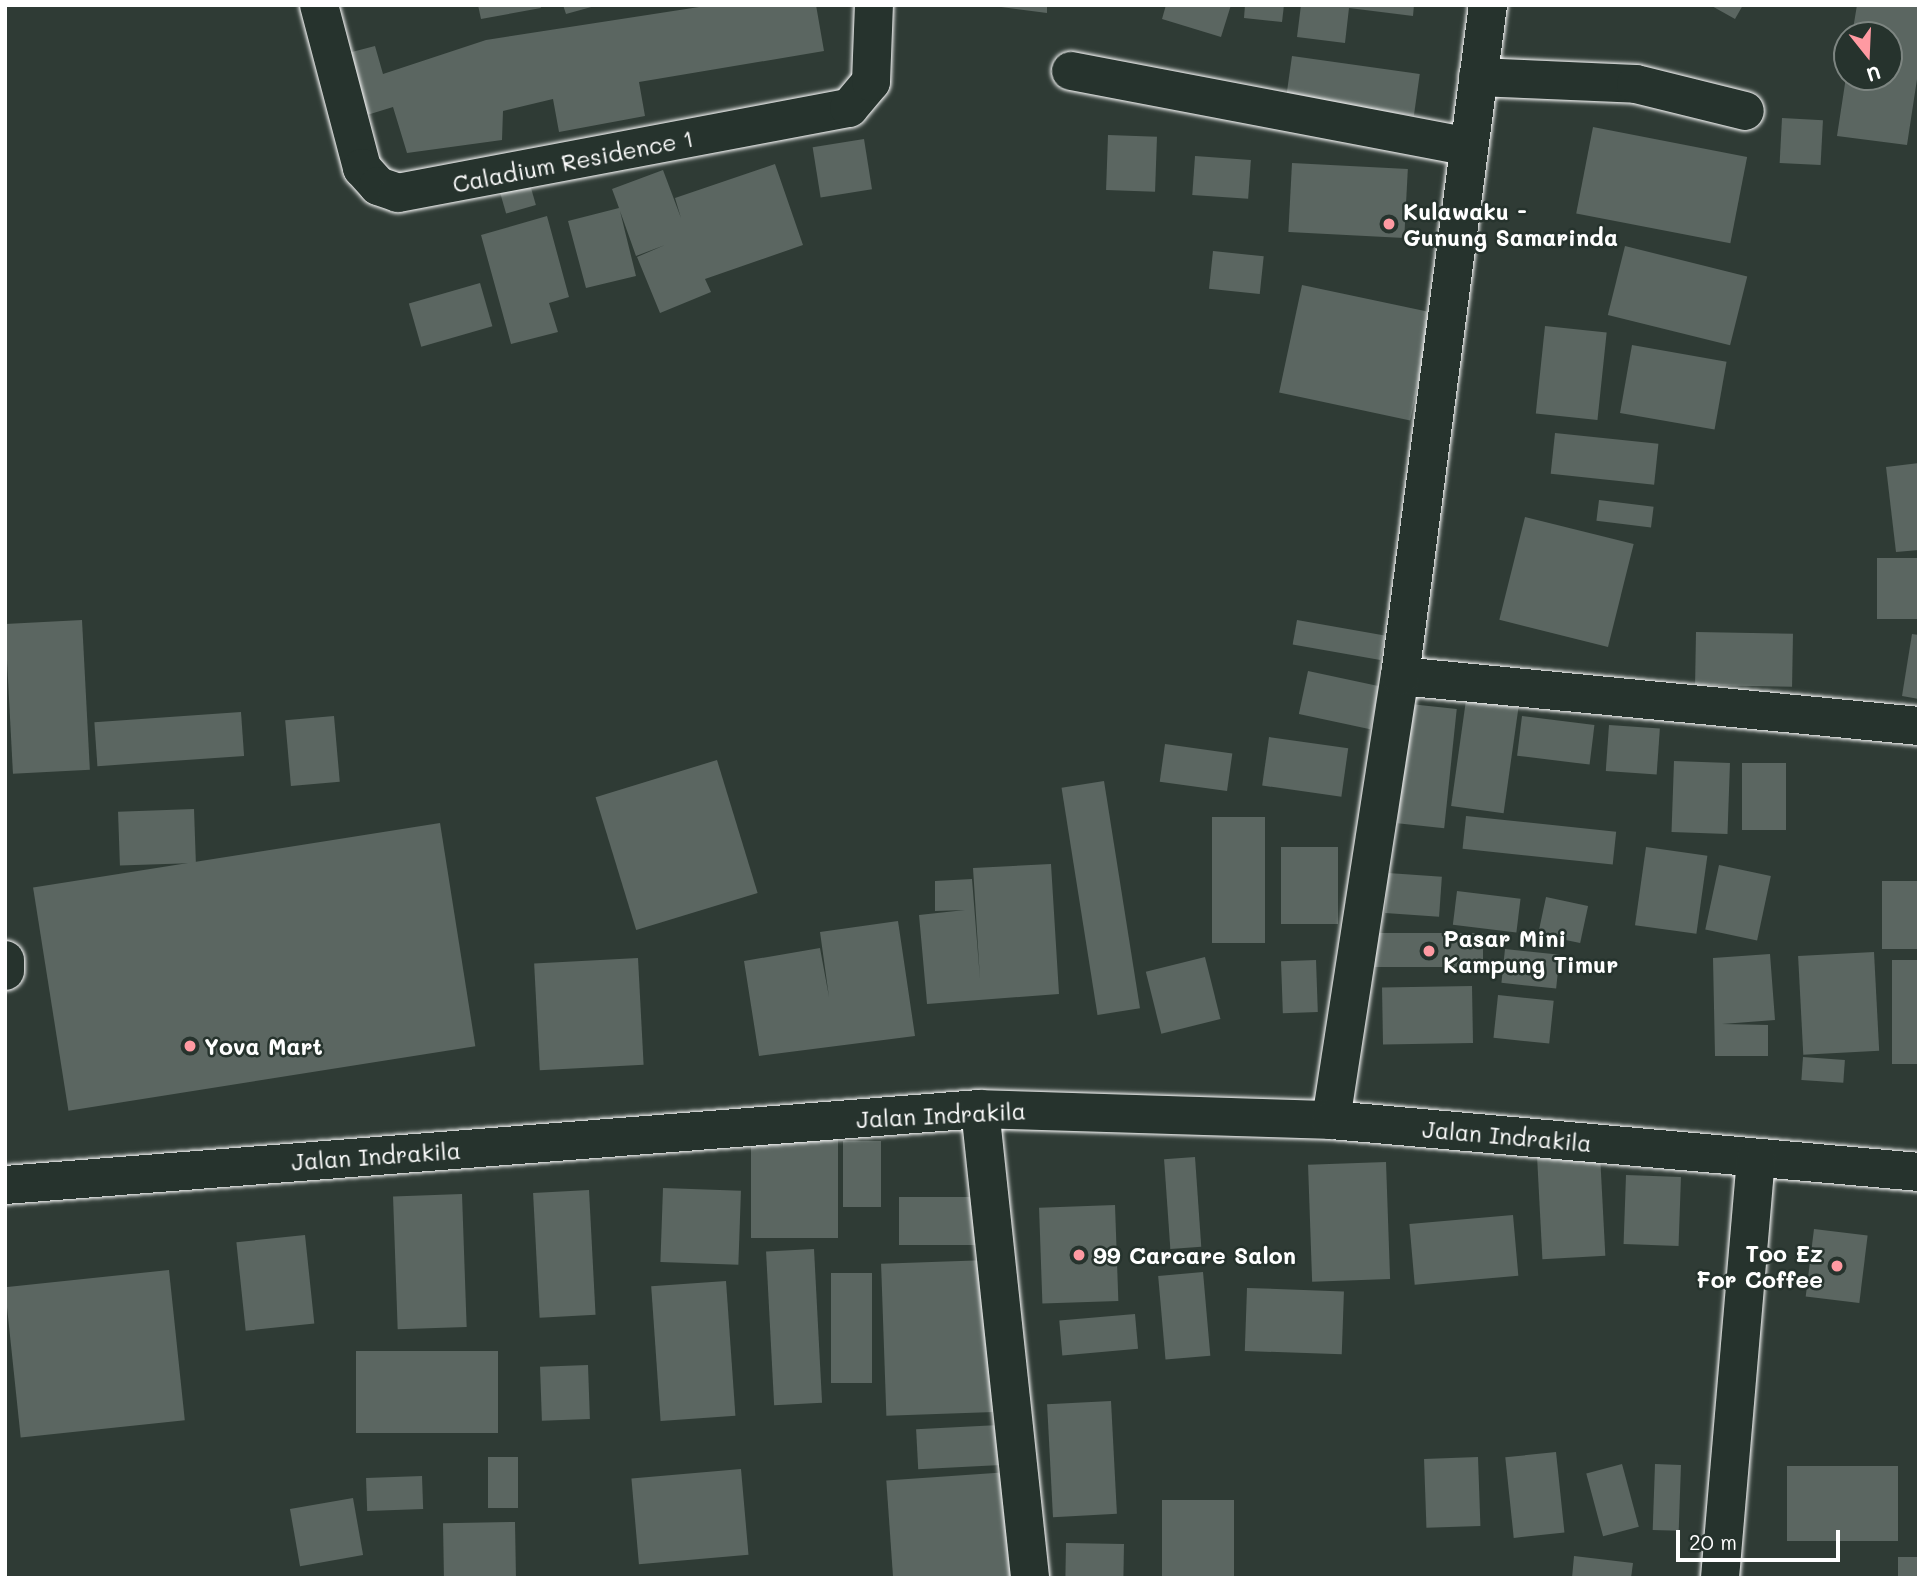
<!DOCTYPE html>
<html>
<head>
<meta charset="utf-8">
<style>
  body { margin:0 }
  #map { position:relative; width:1924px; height:1583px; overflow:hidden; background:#2f3b35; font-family:Mali,sans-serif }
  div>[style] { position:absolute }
  .building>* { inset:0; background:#5b6661; transform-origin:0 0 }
  .roads { filter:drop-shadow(0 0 2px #fff) drop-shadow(0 0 2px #fff) }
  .minor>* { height:38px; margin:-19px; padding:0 19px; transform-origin:19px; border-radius:19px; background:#26332d }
  .dots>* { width:19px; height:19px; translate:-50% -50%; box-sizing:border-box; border:4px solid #26332d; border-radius:50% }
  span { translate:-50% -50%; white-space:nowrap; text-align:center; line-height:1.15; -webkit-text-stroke:5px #26332d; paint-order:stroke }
  .street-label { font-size:23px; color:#fff }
  .poi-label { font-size:23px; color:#fff; font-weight:700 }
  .left { translate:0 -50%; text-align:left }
  .right { translate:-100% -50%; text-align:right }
  .frame { position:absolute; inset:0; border:7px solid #fff; pointer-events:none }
  .north { position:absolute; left:1833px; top:21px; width:70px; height:70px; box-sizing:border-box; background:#26332d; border:2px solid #7d8581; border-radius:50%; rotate:162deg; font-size:19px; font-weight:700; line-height:28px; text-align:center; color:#fff }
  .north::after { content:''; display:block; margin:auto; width:24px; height:32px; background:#ff9aa2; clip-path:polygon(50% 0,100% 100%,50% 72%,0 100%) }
  .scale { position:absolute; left:1676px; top:1530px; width:164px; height:32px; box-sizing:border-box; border:4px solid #fff; border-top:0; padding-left:9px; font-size:21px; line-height:24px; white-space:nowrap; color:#fff; -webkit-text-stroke:5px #26332d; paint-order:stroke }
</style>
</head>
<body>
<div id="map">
  <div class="building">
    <i style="clip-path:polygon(478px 5px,540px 5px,541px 8px,481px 19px)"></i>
    <i style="clip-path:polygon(563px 5px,595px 5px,595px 6px,566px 14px)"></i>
    <i style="clip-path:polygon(712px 5px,816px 5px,824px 51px,639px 82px,645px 116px,559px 132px,553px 99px,503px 111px,502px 140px,407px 153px,393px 107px,367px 115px,348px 53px,375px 46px,383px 74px,486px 40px)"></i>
    <i style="clip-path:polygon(986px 5px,1047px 5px,1047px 13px)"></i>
    <i style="clip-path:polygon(1166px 5px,1231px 5px,1221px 37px,1162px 19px)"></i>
    <i style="clip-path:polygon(1245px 5px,1284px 5px,1282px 22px,1244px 18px)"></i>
    <i style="clip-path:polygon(1301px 5px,1414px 5px,1413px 16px,1349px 8px,1345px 43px,1297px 37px)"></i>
    <i style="clip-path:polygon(1710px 5px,1743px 5px,1735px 19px)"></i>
    <i style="clip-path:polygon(1857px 5px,1919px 5px,1919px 66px,1907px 145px,1837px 136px,1846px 77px,1889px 77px,1889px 35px,1852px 35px)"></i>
    <i style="left:1292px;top:56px;width:129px;height:42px;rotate:8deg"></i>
    <i style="left:1782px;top:118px;width:41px;height:45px;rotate:3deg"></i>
    <i style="left:1593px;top:127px;width:157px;height:88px;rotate:11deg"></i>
    <i style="left:1108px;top:135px;width:49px;height:55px;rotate:2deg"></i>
    <i style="left:864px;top:139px;width:51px;height:52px;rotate:81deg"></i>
    <i style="left:1195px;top:156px;width:56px;height:39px;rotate:4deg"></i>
    <i style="left:1292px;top:163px;width:116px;height:69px;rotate:3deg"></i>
    <i style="clip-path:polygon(775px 164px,803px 245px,705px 279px,711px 292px,660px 313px,637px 257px,665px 245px,636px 256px,620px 211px,636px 276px,586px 288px,568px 221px,619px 208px,612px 189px,663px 170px,681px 218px,675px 198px)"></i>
    <i style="left:529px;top:181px;width:25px;height:31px;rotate:74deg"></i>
    <i style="clip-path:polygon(547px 216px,569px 297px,549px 303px,558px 332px,511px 344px,481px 235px)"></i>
    <i style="left:1625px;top:246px;width:126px;height:71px;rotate:14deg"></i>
    <i style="left:1213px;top:251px;width:51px;height:38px;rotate:6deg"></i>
    <i style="left:480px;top:283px;width:45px;height:74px;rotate:74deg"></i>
    <i style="left:1302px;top:285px;width:134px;height:110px;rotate:12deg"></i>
    <i style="left:1545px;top:326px;width:62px;height:88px;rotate:6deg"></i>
    <i style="left:1632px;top:345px;width:96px;height:69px;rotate:10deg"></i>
    <i style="left:1555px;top:433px;width:104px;height:41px;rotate:6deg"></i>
    <i style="clip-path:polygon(1919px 463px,1919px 550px,1896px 552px,1886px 467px)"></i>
    <i style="left:1599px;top:500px;width:55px;height:21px;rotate:7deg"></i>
    <i style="left:1525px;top:517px;width:112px;height:106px;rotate:14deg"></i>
    <i style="left:1919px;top:558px;width:61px;height:42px;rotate:90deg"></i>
    <i style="left:82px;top:620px;width:150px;height:77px;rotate:87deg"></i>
    <i style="left:1297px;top:620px;width:89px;height:25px;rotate:10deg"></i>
    <i style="left:1696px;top:632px;width:97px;height:53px;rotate:1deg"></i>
    <i style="clip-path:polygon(1912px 634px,1919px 635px,1919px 699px,1902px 696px)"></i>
    <i style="left:1308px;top:671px;width:73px;height:44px;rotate:12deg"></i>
    <i style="left:1466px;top:700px;width:53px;height:107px;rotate:8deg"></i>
    <i style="left:1410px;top:704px;width:47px;height:120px;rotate:6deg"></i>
    <i style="left:241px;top:712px;width:44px;height:147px;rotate:86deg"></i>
    <i style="left:334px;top:716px;width:66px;height:49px;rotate:85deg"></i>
    <i style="left:1522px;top:716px;width:73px;height:40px;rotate:7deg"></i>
    <i style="left:1609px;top:725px;width:51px;height:46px;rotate:4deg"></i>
    <i style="left:1269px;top:737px;width:80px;height:49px;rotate:8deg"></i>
    <i style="left:1165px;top:744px;width:68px;height:38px;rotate:8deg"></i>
    <i style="left:717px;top:760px;width:139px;height:127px;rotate:73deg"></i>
    <i style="left:1674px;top:761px;width:56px;height:71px;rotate:2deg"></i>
    <i style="left:1786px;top:763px;width:67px;height:44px;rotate:90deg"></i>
    <i style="left:1104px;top:781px;width:230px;height:43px;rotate:81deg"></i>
    <i style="left:194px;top:809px;width:54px;height:76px;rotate:88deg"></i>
    <i style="left:1466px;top:816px;width:151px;height:33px;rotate:6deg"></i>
    <i style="left:1265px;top:817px;width:126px;height:53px;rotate:90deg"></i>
    <i style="left:440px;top:823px;width:226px;height:412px;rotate:81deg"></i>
    <i style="left:1281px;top:847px;width:57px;height:77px"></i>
    <i style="left:1646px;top:847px;width:62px;height:79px;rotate:8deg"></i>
    <i style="clip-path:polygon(1051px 864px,1059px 994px,927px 1004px,919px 915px,965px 910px,935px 911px,935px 881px,972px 879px,980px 979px,973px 868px)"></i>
    <i style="left:1719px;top:865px;width:53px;height:66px;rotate:12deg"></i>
    <i style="left:1388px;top:873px;width:54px;height:40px;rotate:4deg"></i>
    <i style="left:1919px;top:881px;width:68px;height:37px;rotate:90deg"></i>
    <i style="left:1457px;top:891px;width:64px;height:34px;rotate:7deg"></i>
    <i style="left:1546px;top:897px;width:43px;height:38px;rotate:12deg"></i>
    <i style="clip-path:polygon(898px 921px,915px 1036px,759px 1056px,744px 961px,820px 948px,829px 997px,820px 932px)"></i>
    <i style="left:1483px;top:933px;width:34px;height:108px;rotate:90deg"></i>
    <i style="left:1505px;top:949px;width:55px;height:34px;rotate:6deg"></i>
    <i style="left:1874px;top:952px;width:99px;height:76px;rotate:87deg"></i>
    <i style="clip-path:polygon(1770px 954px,1775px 1020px,1722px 1024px,1768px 1025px,1768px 1056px,1715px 1056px,1713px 958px)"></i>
    <i style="left:1205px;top:957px;width:64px;height:61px;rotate:76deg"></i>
    <i style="left:638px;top:958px;width:107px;height:104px;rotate:87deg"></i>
    <i style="left:1316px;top:960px;width:52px;height:35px;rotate:88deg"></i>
    <i style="left:1892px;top:960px;width:27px;height:104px"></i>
    <i style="left:1472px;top:986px;width:57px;height:90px;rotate:89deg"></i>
    <i style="left:1498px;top:995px;width:56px;height:43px;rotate:6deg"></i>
    <i style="left:1803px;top:1057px;width:42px;height:23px;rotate:4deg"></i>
    <i style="left:751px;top:1139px;width:87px;height:99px"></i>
    <i style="left:881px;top:1141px;width:66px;height:38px;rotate:90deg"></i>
    <i style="left:1600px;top:1154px;width:102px;height:63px;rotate:87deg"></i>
    <i style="left:1195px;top:1157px;width:90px;height:31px;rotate:86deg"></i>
    <i style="left:1386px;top:1162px;width:117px;height:78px;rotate:88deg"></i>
    <i style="left:1626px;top:1175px;width:55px;height:69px;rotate:2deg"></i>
    <i style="left:663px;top:1188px;width:78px;height:74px;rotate:2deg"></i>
    <i style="left:589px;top:1190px;width:125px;height:56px;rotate:87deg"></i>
    <i style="left:462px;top:1194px;width:133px;height:69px;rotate:88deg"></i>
    <i style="left:978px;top:1197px;width:48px;height:79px;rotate:90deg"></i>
    <i style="left:1115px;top:1205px;width:96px;height:76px;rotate:88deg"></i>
    <i style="left:1513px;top:1215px;width:61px;height:104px;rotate:85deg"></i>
    <i style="left:1814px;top:1229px;width:54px;height:68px;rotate:7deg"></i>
    <i style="left:305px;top:1235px;width:89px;height:69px;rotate:84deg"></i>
    <i style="left:814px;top:1249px;width:154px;height:48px;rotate:87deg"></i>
    <i style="left:989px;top:1260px;width:152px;height:108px;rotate:88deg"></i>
    <i style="left:169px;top:1270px;width:151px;height:165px;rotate:84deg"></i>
    <i style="left:1203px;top:1272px;width:84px;height:45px;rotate:85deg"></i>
    <i style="left:831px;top:1273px;width:41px;height:110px"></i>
    <i style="left:726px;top:1281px;width:135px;height:75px;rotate:86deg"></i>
    <i style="left:1247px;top:1288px;width:97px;height:63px;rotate:2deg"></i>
    <i style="left:1135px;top:1314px;width:35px;height:76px;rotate:85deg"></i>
    <i style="left:356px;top:1351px;width:142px;height:82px"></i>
    <i style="left:588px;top:1365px;width:54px;height:48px;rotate:88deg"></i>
    <i style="left:1111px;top:1401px;width:113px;height:64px;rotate:87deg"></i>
    <i style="left:999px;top:1425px;width:40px;height:83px;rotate:87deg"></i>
    <i style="left:1556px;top:1452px;width:81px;height:51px;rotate:84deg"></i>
    <i style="left:518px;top:1457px;width:51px;height:30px;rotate:90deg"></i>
    <i style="left:1478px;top:1457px;width:69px;height:54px;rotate:88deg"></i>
    <i style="left:1622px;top:1464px;width:65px;height:37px;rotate:75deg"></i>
    <i style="left:1655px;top:1464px;width:26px;height:66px;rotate:2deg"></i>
    <i style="left:1898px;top:1466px;width:75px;height:111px;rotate:90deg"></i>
    <i style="left:741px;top:1469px;width:86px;height:110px;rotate:85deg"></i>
    <i style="left:1009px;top:1472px;width:106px;height:123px;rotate:86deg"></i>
    <i style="left:422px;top:1476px;width:33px;height:56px;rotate:88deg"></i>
    <i style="left:353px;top:1498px;width:58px;height:64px;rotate:80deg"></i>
    <i style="left:1162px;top:1500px;width:72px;height:78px"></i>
    <i style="left:515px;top:1522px;width:56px;height:72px;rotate:89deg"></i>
    <i style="left:1066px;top:1543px;width:58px;height:35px;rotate:1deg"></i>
    <i style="clip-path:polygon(1574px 1556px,1633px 1563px,1631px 1578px,1572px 1578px)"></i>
    <i style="left:1898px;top:1557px;width:21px;height:21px"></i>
  </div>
  <div class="roads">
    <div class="minor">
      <i style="left:319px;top:5px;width:169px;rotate:75.2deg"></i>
      <i style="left:362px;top:168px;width:24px;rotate:48deg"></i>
      <i style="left:378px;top:186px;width:21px;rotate:19deg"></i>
      <i style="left:398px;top:193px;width:459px;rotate:-10.7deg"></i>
      <i style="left:849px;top:108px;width:34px;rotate:-50deg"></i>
      <i style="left:871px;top:82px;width:77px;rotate:-87.8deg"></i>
      <i style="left:1071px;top:71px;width:405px;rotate:10.8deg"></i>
      <i style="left:1478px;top:77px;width:158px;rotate:2.5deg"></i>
      <i style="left:1636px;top:84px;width:112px;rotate:13.9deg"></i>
      <i style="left:1400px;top:676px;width:521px;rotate:5.5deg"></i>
      <i style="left:5px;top:960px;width:11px;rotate:90deg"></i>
      <i style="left:980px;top:1109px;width:472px;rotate:83.9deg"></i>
      <i style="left:1331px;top:1120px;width:449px;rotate:-81.2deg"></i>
      <i style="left:1400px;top:676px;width:677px;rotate:-82.53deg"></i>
      <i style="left:5px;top:1185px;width:978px;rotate:-4.46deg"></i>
      <i style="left:980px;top:1109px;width:351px;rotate:1.8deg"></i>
      <i style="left:1331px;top:1120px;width:590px;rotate:5.05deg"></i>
      <i style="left:1720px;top:1578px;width:421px;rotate:-85.1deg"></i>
    </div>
  </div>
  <div class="dots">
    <i style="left:1389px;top:224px;background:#ff9aa2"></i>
    <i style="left:1429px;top:951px;background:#ff9aa2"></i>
    <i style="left:190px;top:1046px;background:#ff9aa2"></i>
    <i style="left:1079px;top:1255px;background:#ff9aa2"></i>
    <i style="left:1837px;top:1266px;background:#ff9aa2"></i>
  </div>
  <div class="street-label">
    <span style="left:573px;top:161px;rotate:-11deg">Caladium Residence 1</span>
    <span style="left:941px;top:1115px;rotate:-3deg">Jalan Indrakila</span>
    <span style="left:1507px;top:1136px;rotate:5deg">Jalan Indrakila</span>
    <span style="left:376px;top:1156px;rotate:-4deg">Jalan Indrakila</span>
  </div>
  <div class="poi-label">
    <span class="left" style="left:1403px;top:224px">Kulawaku -<br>Gunung Samarinda</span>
    <span class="left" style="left:1443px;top:951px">Pasar Mini<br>Kampung Timur</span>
    <span class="left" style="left:204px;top:1046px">Yova Mart</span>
    <span class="right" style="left:1823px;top:1266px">Too Ez<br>For Coffee</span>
    <span class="left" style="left:1093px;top:1255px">99 Carcare Salon</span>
  </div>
  <div class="frame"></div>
  <div class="north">U</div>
  <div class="scale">20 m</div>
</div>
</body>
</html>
